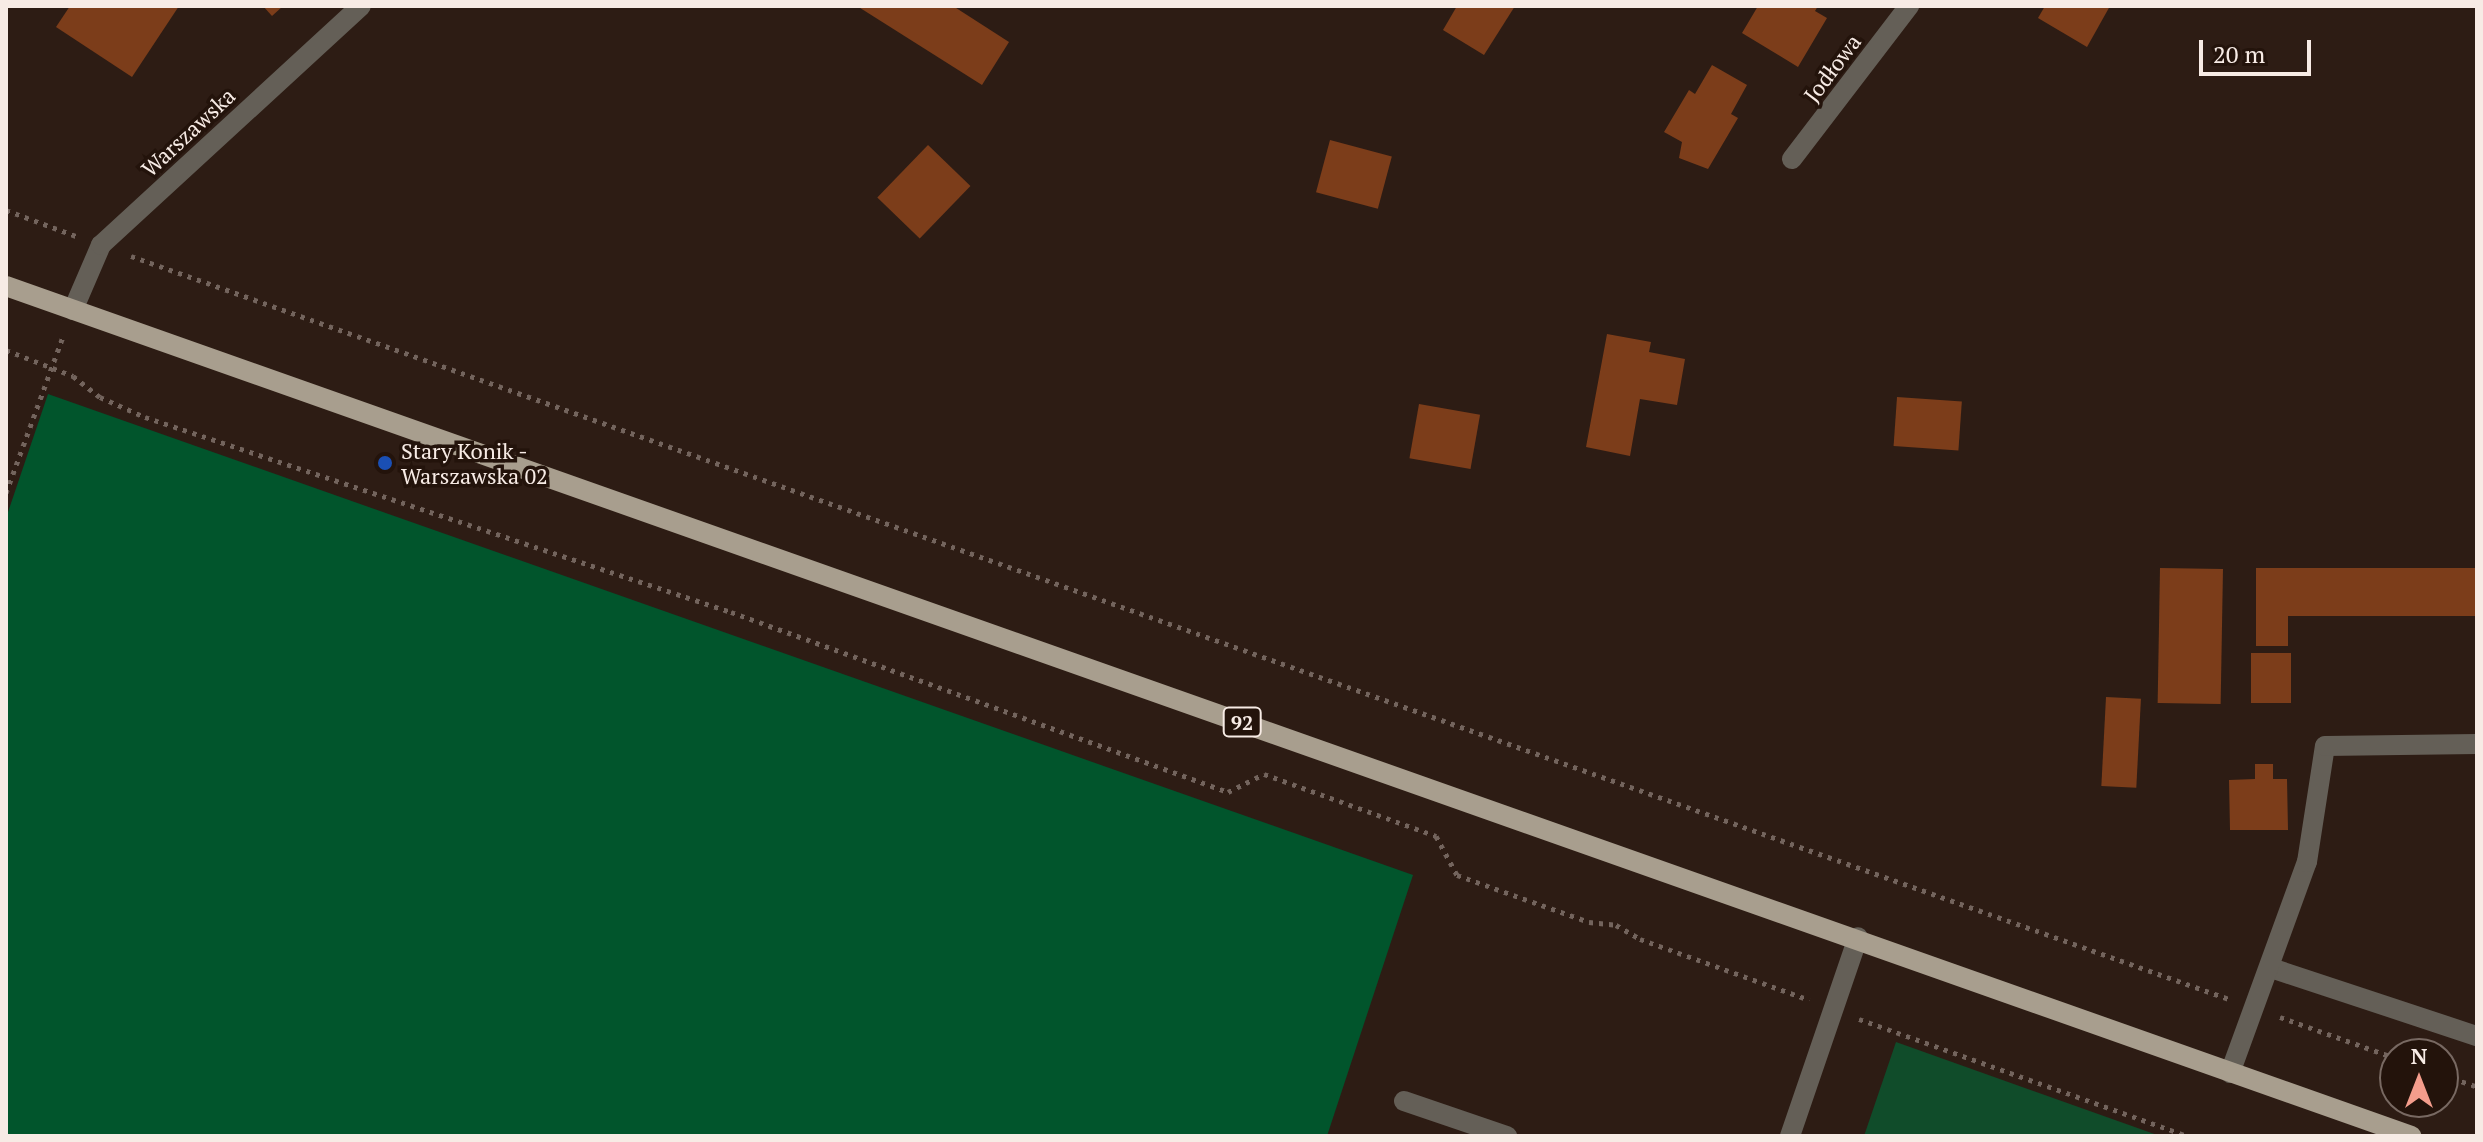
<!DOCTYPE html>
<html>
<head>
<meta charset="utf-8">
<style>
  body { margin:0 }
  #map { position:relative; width:2483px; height:1142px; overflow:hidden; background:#2d1c14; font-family:"PT Serif",serif }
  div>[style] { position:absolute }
  .green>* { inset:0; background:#104c2a }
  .forest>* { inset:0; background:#01552c }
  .building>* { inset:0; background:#7c3d1a; transform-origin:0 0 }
  .path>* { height:5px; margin-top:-2.5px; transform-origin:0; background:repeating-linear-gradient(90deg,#73645d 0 4px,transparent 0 10px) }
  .minor>* { height:20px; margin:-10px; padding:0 10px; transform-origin:10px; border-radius:10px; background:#645f57 }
  .major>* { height:20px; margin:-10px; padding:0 10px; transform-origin:10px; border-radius:10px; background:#a89e8e }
  .dots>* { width:22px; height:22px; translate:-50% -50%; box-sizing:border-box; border:4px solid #23130b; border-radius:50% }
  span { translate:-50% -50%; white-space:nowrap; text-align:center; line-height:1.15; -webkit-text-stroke:7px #23130b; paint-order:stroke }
  .shield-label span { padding:2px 6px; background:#23130b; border:2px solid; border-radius:6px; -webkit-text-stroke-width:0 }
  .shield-label { font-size:20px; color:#f7ebe5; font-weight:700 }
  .street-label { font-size:22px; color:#f7ebe5 }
  .poi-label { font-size:22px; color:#f7ebe5 }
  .left { translate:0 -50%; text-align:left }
  .frame { position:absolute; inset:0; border:8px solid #f7ebe5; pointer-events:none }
  .north { position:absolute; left:2379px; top:1038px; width:80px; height:80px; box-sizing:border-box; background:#23130b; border:2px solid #786962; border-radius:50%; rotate:0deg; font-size:22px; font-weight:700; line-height:32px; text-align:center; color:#f7ebe5 }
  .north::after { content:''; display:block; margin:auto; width:28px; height:36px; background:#f49d8c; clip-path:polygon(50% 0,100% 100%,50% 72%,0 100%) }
  .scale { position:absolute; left:2199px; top:40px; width:112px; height:36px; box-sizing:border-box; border:4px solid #f7ebe5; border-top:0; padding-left:10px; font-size:24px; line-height:28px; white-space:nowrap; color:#f7ebe5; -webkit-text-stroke:6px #23130b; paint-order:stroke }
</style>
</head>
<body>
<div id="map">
  <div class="green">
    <i style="clip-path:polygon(1896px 1042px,2160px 1136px,1864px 1136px)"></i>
  </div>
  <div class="forest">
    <i style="clip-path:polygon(48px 394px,1413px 875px,1327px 1136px,6px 1136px,6px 518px)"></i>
  </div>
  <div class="building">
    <i style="clip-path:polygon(70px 6px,179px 6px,132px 77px,56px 27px)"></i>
    <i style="clip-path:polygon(263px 6px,283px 6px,272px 16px)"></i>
    <i style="clip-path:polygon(857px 6px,953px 6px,1009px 42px,982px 85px)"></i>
    <i style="clip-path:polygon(1457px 6px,1515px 6px,1484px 55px,1443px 30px)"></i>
    <i style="clip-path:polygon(1758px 6px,1818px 6px,1815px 11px,1827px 18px,1798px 67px,1742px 33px)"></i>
    <i style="clip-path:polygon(2045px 6px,2110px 6px,2087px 47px,2038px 18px)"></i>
    <i style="clip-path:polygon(1712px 65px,1747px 85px,1731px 114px,1738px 118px,1708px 169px,1679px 158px,1682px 142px,1664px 132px,1689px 90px,1695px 94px)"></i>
    <i style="left:1330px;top:140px;width:64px;height:54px;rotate:15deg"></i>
    <i style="left:928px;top:145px;width:59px;height:73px;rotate:44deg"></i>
    <i style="clip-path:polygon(1607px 334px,1651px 342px,1649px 352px,1685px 359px,1677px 405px,1640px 399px,1630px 456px,1586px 447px)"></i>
    <i style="left:1897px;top:397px;width:65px;height:49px;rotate:4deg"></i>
    <i style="left:1419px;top:404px;width:62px;height:55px;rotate:10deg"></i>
    <i style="left:2160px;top:568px;width:63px;height:135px;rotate:1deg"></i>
    <i style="clip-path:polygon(2256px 568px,2477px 568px,2477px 616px,2288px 616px,2288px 646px,2256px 646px)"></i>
    <i style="left:2251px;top:653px;width:40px;height:50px"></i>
    <i style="left:2106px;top:697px;width:35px;height:89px;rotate:3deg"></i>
    <i style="clip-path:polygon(2255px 764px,2273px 764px,2273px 779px,2287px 779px,2288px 830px,2230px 830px,2229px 780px,2255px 779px)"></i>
  </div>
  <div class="path">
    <i style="left:6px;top:210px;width:75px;rotate:20.4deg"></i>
    <i style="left:131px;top:256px;width:2226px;rotate:19.5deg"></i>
    <i style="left:6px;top:350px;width:72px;rotate:21.2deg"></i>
    <i style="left:73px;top:376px;width:34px;rotate:38deg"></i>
    <i style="left:100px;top:397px;width:49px;rotate:24deg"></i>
    <i style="left:145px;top:417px;width:618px;rotate:18.41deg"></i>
    <i style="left:731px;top:612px;width:529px;rotate:19.91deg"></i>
    <i style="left:1228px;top:792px;width:40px;rotate:-26.6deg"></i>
    <i style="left:1264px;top:774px;width:183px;rotate:19.8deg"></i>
    <i style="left:1436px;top:836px;width:44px;rotate:61.7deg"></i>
    <i style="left:1457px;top:875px;width:140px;rotate:19.6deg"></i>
    <i style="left:1589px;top:922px;width:27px;rotate:6deg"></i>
    <i style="left:1616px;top:925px;width:28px;rotate:30deg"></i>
    <i style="left:1640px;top:939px;width:180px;rotate:19.8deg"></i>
    <i style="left:6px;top:493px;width:167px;rotate:-70deg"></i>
    <i style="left:2280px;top:1017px;width:122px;rotate:19.6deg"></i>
    <i style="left:1859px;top:1019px;width:348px;rotate:19.6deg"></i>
    <i style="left:2443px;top:1075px;width:36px;rotate:19deg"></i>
  </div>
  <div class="minor">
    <i style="left:1792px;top:159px;width:193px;rotate:-52.6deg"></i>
    <i style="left:73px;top:310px;width:71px;rotate:-66.7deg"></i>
    <i style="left:101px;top:245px;width:353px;rotate:-42.6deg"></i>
    <i style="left:2271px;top:968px;width:217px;rotate:18.3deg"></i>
    <i style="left:2230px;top:1073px;width:225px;rotate:-70deg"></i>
    <i style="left:2307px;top:862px;width:117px;rotate:-81.2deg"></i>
    <i style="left:2325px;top:746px;width:152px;rotate:-0.8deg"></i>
    <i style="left:1404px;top:1101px;width:109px;rotate:18.8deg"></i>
    <i style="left:1790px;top:1136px;width:210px;rotate:-71.1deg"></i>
  </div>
  <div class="major">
    <i style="left:6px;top:286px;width:2551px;rotate:19.46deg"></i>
  </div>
  <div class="dots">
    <i style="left:385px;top:463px;background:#1a4fb4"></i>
  </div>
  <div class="shield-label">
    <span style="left:1242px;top:722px">92</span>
  </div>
  <div class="street-label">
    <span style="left:1832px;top:68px;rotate:-53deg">Jodłowa</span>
    <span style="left:188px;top:132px;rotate:-43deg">Warszawska</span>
  </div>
  <div class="poi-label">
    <span class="left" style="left:401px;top:463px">Stary Konik -<br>Warszawska 02</span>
  </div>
  <div class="frame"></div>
  <div class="north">N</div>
  <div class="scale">20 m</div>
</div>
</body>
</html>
